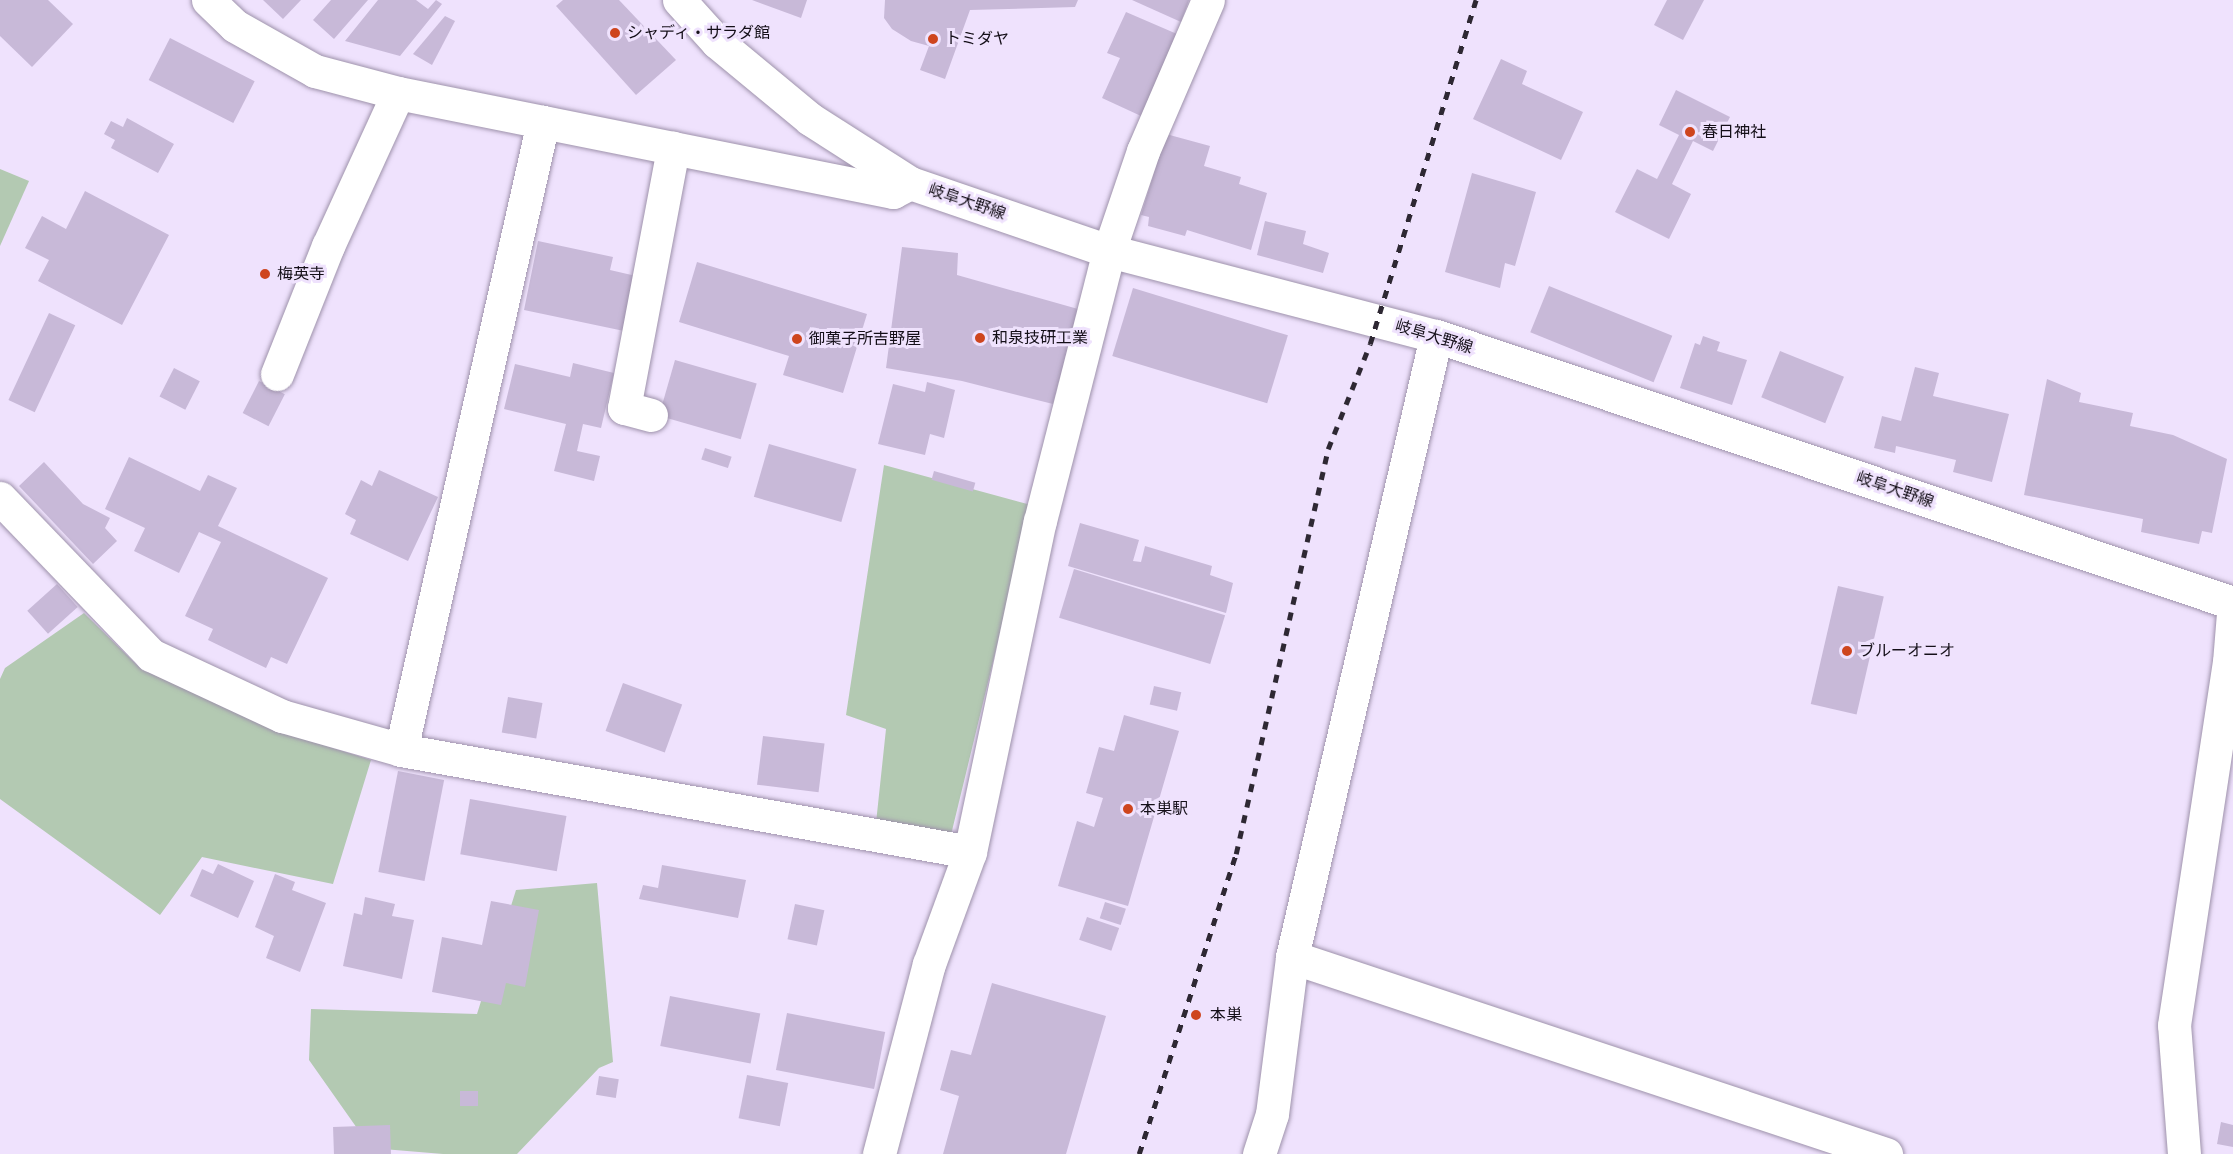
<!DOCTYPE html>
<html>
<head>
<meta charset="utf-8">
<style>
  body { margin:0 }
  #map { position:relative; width:2233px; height:1154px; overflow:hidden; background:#efe2fd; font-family:"Fira Sans","Noto Sans JP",sans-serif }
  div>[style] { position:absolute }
  .green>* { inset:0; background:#b3c9b2 }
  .building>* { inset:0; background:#c8b9d8; transform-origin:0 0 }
  .roads { filter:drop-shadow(0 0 2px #9e92ab) drop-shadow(0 0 2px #9e92ab) }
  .minor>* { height:33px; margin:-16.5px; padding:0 16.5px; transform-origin:16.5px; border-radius:16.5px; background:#fff }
  .major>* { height:33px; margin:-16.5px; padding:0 16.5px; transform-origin:16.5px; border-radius:16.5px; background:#fff }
  .rail>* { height:4.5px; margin-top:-2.25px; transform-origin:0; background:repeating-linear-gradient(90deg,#2e2833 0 8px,transparent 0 16px) }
  .dots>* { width:16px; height:16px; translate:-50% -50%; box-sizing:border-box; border:3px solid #efe2fd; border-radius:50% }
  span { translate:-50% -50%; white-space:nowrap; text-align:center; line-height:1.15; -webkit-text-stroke:6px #efe2fd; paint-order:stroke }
  .poi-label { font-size:16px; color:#140f18 }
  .left { translate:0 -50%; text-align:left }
  .street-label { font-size:16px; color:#140f18 }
</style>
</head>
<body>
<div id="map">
  <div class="green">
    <i style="clip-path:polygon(0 169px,29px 181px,0 246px)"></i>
    <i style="clip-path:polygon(884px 465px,1031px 505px,950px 839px,876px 823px,886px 729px,846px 715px)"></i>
    <i style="clip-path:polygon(84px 613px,141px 669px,279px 731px,371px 760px,333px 884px,202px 857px,160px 915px,0 799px,0 679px,5px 668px)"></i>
    <i style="clip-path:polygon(597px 883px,613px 1062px,599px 1068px,517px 1154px,443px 1154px,371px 1148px,309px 1060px,311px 1009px,477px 1014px,516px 890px)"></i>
  </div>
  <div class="building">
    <i style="clip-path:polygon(0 0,48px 0,73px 24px,32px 67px,0 36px)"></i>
    <i style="clip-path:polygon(263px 0,301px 0,283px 19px)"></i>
    <i style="clip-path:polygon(331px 0,368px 0,334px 39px,313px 20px)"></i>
    <i style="clip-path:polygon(378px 0,416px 0,428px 9px,436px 0,442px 4px,400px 56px,345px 41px)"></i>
    <i style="clip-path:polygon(563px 0,619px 0,676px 60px,636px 95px,556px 6px)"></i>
    <i style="clip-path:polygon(752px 0,807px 0,801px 18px)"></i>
    <i style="clip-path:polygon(885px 0,1078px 0,1075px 7px,970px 10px,945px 79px,920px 70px,929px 46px,911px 41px,892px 29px,884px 18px)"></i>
    <i style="clip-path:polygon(1132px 0,1189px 0,1181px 22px)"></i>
    <i style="clip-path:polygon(1667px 0,1704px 0,1683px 40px,1654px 25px)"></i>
    <i style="clip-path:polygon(1126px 12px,1177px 34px,1141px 116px,1102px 98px,1120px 58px,1107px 53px)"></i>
    <i style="clip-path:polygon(445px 16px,455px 21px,432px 65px,413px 54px)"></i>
    <i style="left:170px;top:38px;width:95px;height:47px;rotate:27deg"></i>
    <i style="clip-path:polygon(1501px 59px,1527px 71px,1522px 84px,1583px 112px,1561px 160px,1473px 119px)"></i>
    <i style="clip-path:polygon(1676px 90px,1730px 117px,1713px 151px,1693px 141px,1672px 184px,1691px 194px,1669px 239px,1615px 212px,1637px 169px,1657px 179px,1679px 135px,1659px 125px)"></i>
    <i style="clip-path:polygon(127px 118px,174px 144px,158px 173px,111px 148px,115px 140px,104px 134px,111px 121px,123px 127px)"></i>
    <i style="clip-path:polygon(1166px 134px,1210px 146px,1204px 166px,1241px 177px,1239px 184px,1267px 193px,1251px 250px,1187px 230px,1185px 236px,1148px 226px,1149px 217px,1141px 215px)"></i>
    <i style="clip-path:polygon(1472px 173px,1536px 192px,1515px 266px,1505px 263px,1500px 288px,1445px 272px)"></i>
    <i style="clip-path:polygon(85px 191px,169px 235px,122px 325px,38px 281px,49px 260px,25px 248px,42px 216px,66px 229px)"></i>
    <i style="clip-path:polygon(1265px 221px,1306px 231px,1303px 244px,1329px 253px,1323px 273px,1257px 255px)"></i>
    <i style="clip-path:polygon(538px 241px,613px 257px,610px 270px,636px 276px,624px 331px,524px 310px)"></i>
    <i style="clip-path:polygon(902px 247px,958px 253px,957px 275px,1078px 309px,1053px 404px,962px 381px,886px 368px)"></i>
    <i style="clip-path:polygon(697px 262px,867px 314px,843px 393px,783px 375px,789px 356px,679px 322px)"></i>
    <i style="left:1549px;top:286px;width:133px;height:50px;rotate:22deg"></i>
    <i style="left:1133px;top:288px;width:162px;height:71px;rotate:17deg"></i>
    <i style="left:49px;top:313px;width:29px;height:96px;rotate:25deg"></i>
    <i style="clip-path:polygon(1703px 336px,1720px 342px,1717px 351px,1747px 360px,1732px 405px,1680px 388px,1695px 343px,1700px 345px)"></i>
    <i style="left:1780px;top:351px;width:69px;height:50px;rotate:22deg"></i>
    <i style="left:675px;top:360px;width:85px;height:58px;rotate:16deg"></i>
    <i style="clip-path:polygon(573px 363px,614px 373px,601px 428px,583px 424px,577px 451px,600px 456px,594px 481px,554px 471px,566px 424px,504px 409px,515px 364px,570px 377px)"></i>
    <i style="clip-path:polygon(1915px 367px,1939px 373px,1933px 396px,2009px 414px,1992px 482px,1953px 472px,1956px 460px,1896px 446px,1895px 453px,1874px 448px,1882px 416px,1901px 421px)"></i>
    <i style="left:174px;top:368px;width:29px;height:32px;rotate:27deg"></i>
    <i style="clip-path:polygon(2047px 379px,2081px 393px,2079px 402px,2133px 413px,2130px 426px,2173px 435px,2227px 459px,2212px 533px,2202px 531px,2199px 544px,2141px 532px,2143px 519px,2024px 495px)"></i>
    <i style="left:259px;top:381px;width:29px;height:36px;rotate:27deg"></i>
    <i style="clip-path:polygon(927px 382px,955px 390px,944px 438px,930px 434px,925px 455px,878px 444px,893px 384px,925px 392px)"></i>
    <i style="left:769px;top:444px;width:91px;height:55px;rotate:16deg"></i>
    <i style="left:705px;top:448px;width:28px;height:12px;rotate:18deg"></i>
    <i style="clip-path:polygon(129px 457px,200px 491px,208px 475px,237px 488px,218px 526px,328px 578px,287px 664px,271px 657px,266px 668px,208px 640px,213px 629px,185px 616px,221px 542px,199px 532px,179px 573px,134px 551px,145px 528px,105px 509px)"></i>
    <i style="clip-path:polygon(44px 462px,83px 504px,110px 518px,105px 528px,117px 541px,93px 564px,19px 486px)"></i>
    <i style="clip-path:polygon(379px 470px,438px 497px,408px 561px,350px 534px,356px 520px,345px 514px,361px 480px,372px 486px)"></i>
    <i style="left:934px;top:471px;width:43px;height:9px;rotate:16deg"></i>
    <i style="clip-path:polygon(1080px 523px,1139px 540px,1133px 561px,1141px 562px,1145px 546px,1212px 566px,1210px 575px,1233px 583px,1226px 613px,1068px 566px)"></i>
    <i style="left:1074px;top:569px;width:158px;height:51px;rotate:17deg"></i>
    <i style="left:57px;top:584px;width:31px;height:40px;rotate:48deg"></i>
    <i style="left:1838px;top:586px;width:47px;height:121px;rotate:13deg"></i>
    <i style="left:623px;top:683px;width:63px;height:51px;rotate:20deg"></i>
    <i style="left:1154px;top:686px;width:28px;height:19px;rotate:13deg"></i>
    <i style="left:508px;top:697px;width:35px;height:36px;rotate:10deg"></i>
    <i style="clip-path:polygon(1124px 715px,1179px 731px,1128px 906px,1058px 886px,1077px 821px,1094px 827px,1103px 798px,1086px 793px,1099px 747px,1114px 751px)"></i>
    <i style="left:763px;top:736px;width:62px;height:49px;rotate:7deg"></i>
    <i style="left:398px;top:771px;width:47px;height:103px;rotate:11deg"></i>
    <i style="left:470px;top:799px;width:98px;height:56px;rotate:10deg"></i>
    <i style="clip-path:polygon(218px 864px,254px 881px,238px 918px,190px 896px,202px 869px,213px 874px)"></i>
    <i style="clip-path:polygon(662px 865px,746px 880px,738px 918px,639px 899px,643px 885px,658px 888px)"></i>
    <i style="clip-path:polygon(275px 874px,295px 882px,292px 890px,326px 903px,300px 972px,266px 958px,274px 936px,255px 927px)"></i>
    <i style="clip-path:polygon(365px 897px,395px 904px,392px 916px,414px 920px,402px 979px,343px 966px,354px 913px,362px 915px)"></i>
    <i style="clip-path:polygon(491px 901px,539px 910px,525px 987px,506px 983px,501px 1005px,432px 992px,442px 937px,482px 945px)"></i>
    <i style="left:1105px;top:902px;width:22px;height:17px;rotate:18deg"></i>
    <i style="left:795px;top:904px;width:30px;height:36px;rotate:12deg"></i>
    <i style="left:1087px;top:917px;width:34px;height:24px;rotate:19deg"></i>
    <i style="clip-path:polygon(992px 983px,1106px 1016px,1066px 1154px,943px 1154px,959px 1096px,940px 1090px,951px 1050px,971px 1055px)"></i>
    <i style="left:670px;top:996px;width:92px;height:51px;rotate:11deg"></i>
    <i style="left:787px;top:1013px;width:100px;height:58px;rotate:11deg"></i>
    <i style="left:747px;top:1075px;width:42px;height:44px;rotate:11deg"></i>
    <i style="left:599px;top:1076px;width:20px;height:19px;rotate:9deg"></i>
    <i style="left:460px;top:1091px;width:18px;height:15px"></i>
    <i style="clip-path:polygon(2221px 1122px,2233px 1125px,2233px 1147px,2217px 1144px)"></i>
    <i style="left:390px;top:1125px;width:29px;height:57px;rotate:88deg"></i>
  </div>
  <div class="roads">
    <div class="minor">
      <i style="left:208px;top:0;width:37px;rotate:44deg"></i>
      <i style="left:235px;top:26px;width:92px;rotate:29.4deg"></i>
      <i style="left:315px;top:71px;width:86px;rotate:14.8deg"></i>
      <i style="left:398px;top:93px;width:505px;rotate:11.31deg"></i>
      <i style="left:893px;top:192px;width:19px;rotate:-28deg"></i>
      <i style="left:277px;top:374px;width:138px;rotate:-68.3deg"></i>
      <i style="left:328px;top:246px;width:168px;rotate:-65.4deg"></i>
      <i style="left:651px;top:415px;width:28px;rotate:-165deg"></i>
      <i style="left:624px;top:408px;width:265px;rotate:-79.3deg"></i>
      <i style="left:0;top:498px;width:218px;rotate:46.1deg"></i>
      <i style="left:151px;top:655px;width:145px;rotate:25deg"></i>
      <i style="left:282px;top:716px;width:124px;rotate:15.9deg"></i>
      <i style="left:401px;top:750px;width:578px;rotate:10.16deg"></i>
      <i style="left:401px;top:750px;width:644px;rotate:-77.26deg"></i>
      <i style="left:1292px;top:957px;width:626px;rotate:18.35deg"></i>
      <i style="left:879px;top:1154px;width:196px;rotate:-75.3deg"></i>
      <i style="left:929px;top:964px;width:119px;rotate:-69.9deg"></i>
      <i style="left:970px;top:852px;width:338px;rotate:-78.1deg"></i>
      <i style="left:1040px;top:521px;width:279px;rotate:-75.7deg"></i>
      <i style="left:1109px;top:251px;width:106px;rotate:-71.2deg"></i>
      <i style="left:1143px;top:151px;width:164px;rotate:-66.7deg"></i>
      <i style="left:1259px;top:1154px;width:42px;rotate:-72deg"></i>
      <i style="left:1272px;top:1114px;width:158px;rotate:-82.7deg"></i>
      <i style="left:1292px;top:957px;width:637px;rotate:-76.94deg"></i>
      <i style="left:2184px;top:1154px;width:129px;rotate:-94.4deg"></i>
      <i style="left:2174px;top:1025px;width:367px;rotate:-81.4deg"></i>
      <i style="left:2229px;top:662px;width:49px;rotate:-85.3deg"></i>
    </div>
    <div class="major">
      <i style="left:679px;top:0;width:57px;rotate:47.9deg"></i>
      <i style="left:717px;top:42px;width:121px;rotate:39.6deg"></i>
      <i style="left:810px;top:119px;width:119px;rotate:32.6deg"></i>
      <i style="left:910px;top:183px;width:210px;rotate:18.9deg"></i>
      <i style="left:1109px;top:251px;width:338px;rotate:14.6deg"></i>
      <i style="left:1436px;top:336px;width:841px;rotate:18.52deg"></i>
    </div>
  </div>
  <div class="rail">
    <i style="left:1139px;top:1154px;width:315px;rotate:-72.1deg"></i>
    <i style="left:1236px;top:854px;width:415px;rotate:-77.2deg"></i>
    <i style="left:1328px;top:449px;width:113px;rotate:-68.2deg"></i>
    <i style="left:1370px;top:344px;width:360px;rotate:-72.9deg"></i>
  </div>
  <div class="dots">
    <i style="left:615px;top:33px;background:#ce451e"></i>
    <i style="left:933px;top:39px;background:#ce451e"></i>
    <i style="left:1690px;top:132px;background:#ce451e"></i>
    <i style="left:265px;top:274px;background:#ce451e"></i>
    <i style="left:980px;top:338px;background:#ce451e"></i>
    <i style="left:797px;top:339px;background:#ce451e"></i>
    <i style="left:1847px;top:651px;background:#ce451e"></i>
    <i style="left:1128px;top:809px;background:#ce451e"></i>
    <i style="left:1196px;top:1015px;background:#ce451e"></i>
  </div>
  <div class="poi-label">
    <span class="left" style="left:627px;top:33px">シャディ・サラダ館</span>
    <span class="left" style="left:945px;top:39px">トミダヤ</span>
    <span class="left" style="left:1702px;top:132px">春日神社</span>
    <span class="left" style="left:277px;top:274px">梅英寺</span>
    <span class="left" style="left:992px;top:338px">和泉技研工業</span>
    <span class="left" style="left:809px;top:339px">御菓子所吉野屋</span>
    <span class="left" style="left:1859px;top:651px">ブルーオニオ</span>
    <span class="left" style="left:1140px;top:809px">本巣駅</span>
    <span class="left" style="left:1210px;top:1015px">本巣</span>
  </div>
  <div class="street-label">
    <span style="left:967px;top:202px;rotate:19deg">岐阜大野線</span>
    <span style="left:1434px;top:337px;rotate:17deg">岐阜大野線</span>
    <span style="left:1895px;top:490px;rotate:19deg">岐阜大野線</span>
  </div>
</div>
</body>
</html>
